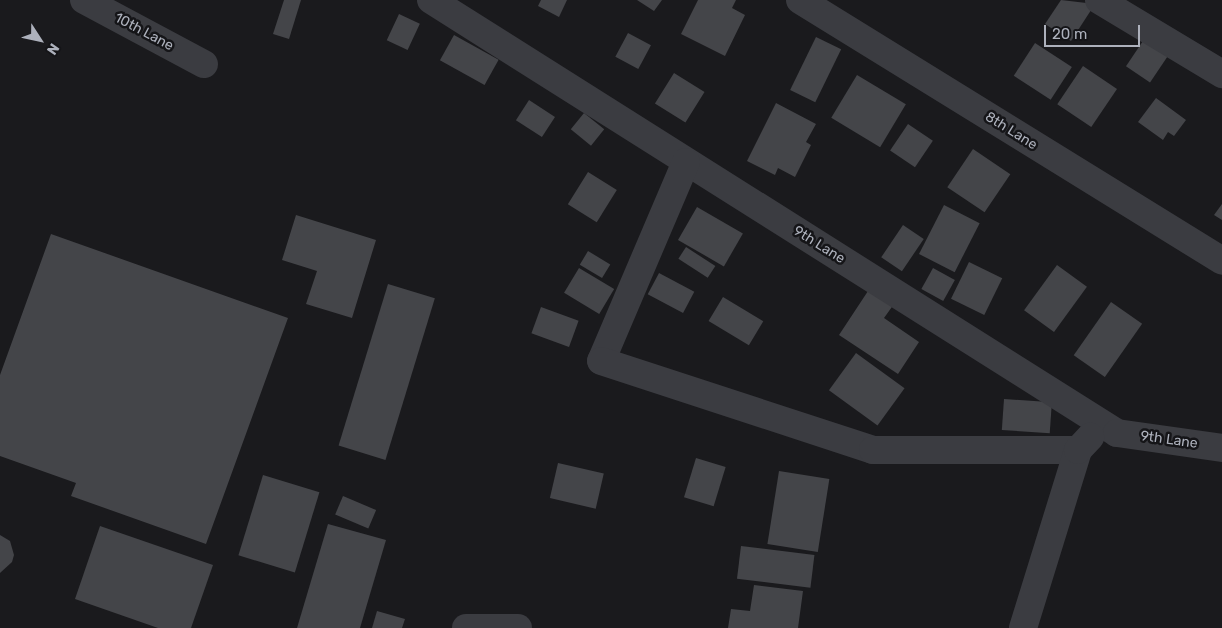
<!DOCTYPE html>
<html>
<head>
<meta charset="utf-8">
<style>
  body { margin:0 }
  #map { position:relative; width:1222px; height:628px; overflow:hidden; background:#1a1a1d; font-family:Rubik,sans-serif }
  div>[style] { position:absolute }
  .building>* { inset:0; background:#444549; transform-origin:0 0 }
  .minor>* { height:28px; margin:-14px; padding:0 14px; transform-origin:14px; border-radius:14px; background:#3b3c41 }
  span { translate:-50% -50%; white-space:nowrap; text-align:center; line-height:1.15; -webkit-text-stroke:5px #151518; paint-order:stroke }
  .street-label { font-size:14px; color:#adb1bc }
  .north { position:absolute; left:15px; top:15px; width:50px; height:50px; -webkit-text-stroke:4px #151518; paint-order:stroke; rotate:125deg; font-size:14px; font-weight:700; line-height:20px; text-align:center; color:#adb1bc }
  .north::after { content:''; display:block; margin:auto; width:18px; height:22px; background:#adb1bc; clip-path:polygon(50% 0,100% 100%,50% 72%,0 100%) }
  .scale { position:absolute; left:1044px; top:25px; width:96px; height:22px; box-sizing:border-box; border:2px solid #adb1bc; border-top:0; padding-left:6px; font-size:15px; line-height:18px; white-space:nowrap; color:#adb1bc; -webkit-text-stroke:4px #151518; paint-order:stroke }
</style>
</head>
<body>
<div id="map">
  <div class="building">
    <i style="clip-path:polygon(284px 0,301px 0,289px 39px,273px 34px)"></i>
    <i style="clip-path:polygon(541px 0,567px 0,559px 17px,538px 6px)"></i>
    <i style="clip-path:polygon(637px 0,662px 0,654px 11px)"></i>
    <i style="clip-path:polygon(698px 0,736px 0,732px 8px,745px 15px,725px 56px,681px 34px)"></i>
    <i style="clip-path:polygon(1061px 0,1095px 4px,1071px 41px,1045px 24px)"></i>
    <i style="left:399px;top:14px;width:23px;height:29px;rotate:25deg"></i>
    <i style="left:628px;top:33px;width:26px;height:27px;rotate:28deg"></i>
    <i style="left:454px;top:35px;width:51px;height:29px;rotate:29deg"></i>
    <i style="left:816px;top:37px;width:28px;height:59px;rotate:26deg"></i>
    <i style="left:1145px;top:38px;width:29px;height:34px;rotate:34deg"></i>
    <i style="left:1035px;top:43px;width:44px;height:39px;rotate:33deg"></i>
    <i style="left:1083px;top:66px;width:41px;height:46px;rotate:34deg"></i>
    <i style="left:674px;top:73px;width:36px;height:36px;rotate:32deg"></i>
    <i style="left:857px;top:75px;width:57px;height:50px;rotate:31deg"></i>
    <i style="clip-path:polygon(1156px 98px,1186px 120px,1174px 136px,1168px 132px,1163px 140px,1138px 122px)"></i>
    <i style="left:529px;top:100px;width:31px;height:24px;rotate:33deg"></i>
    <i style="clip-path:polygon(776px 103px,816px 124px,806px 142px,811px 145px,795px 177px,778px 168px,775px 175px,747px 161px)"></i>
    <i style="left:584px;top:113px;width:26px;height:21px;rotate:39deg"></i>
    <i style="left:908px;top:124px;width:30px;height:32px;rotate:34deg"></i>
    <i style="left:973px;top:149px;width:45px;height:46px;rotate:34deg"></i>
    <i style="left:588px;top:172px;width:34px;height:38px;rotate:32deg"></i>
    <i style="clip-path:polygon(1222px 204px,1222px 220px,1214px 215px)"></i>
    <i style="left:944px;top:205px;width:40px;height:55px;rotate:27deg"></i>
    <i style="left:697px;top:207px;width:53px;height:38px;rotate:30deg"></i>
    <i style="clip-path:polygon(296px 215px,376px 240px,352px 318px,306px 304px,317px 271px,282px 260px)"></i>
    <i style="left:903px;top:225px;width:25px;height:39px;rotate:34deg"></i>
    <i style="clip-path:polygon(51px 234px,288px 318px,206px 544px,71px 496px,76px 483px,0 456px,0 375px)"></i>
    <i style="left:686px;top:247px;width:35px;height:14px;rotate:33deg"></i>
    <i style="left:588px;top:251px;width:26px;height:16px;rotate:31deg"></i>
    <i style="left:969px;top:262px;width:37px;height:41px;rotate:26deg"></i>
    <i style="left:1057px;top:265px;width:37px;height:56px;rotate:36deg"></i>
    <i style="left:579px;top:268px;width:41px;height:29px;rotate:31deg"></i>
    <i style="left:933px;top:268px;width:25px;height:24px;rotate:29deg"></i>
    <i style="left:659px;top:273px;width:40px;height:24px;rotate:28deg"></i>
    <i style="left:388px;top:284px;width:49px;height:169px;rotate:17deg"></i>
    <i style="clip-path:polygon(870px 288px,894px 304px,884px 318px,919px 342px,898px 374px,839px 335px)"></i>
    <i style="left:723px;top:297px;width:47px;height:28px;rotate:31deg"></i>
    <i style="left:1111px;top:302px;width:38px;height:65px;rotate:35deg"></i>
    <i style="left:541px;top:307px;width:40px;height:28px;rotate:20deg"></i>
    <i style="left:856px;top:353px;width:60px;height:46px;rotate:36deg"></i>
    <i style="left:1004px;top:399px;width:48px;height:31px;rotate:4deg"></i>
    <i style="left:696px;top:458px;width:31px;height:41px;rotate:17deg"></i>
    <i style="left:558px;top:463px;width:47px;height:36px;rotate:13deg"></i>
    <i style="left:779px;top:471px;width:51px;height:74px;rotate:9deg"></i>
    <i style="left:263px;top:475px;width:59px;height:84px;rotate:17deg"></i>
    <i style="left:343px;top:496px;width:36px;height:20px;rotate:23deg"></i>
    <i style="clip-path:polygon(328px 524px,386px 540px,360px 628px,297px 628px)"></i>
    <i style="clip-path:polygon(100px 526px,213px 565px,191px 628px,158px 628px,75px 599px)"></i>
    <i style="clip-path:polygon(0 535px,10px 541px,14px 555px,12px 562px,0 573px)"></i>
    <i style="left:741px;top:546px;width:74px;height:33px;rotate:7deg"></i>
    <i style="clip-path:polygon(754px 585px,803px 591px,798px 628px,728px 628px,731px 609px,750px 611px)"></i>
    <i style="clip-path:polygon(377px 611px,405px 619px,402px 628px,372px 628px)"></i>
  </div>
  <div class="minor">
    <i style="left:84px;top:0;width:136px;rotate:28.1deg"></i>
    <i style="left:431px;top:0;width:811px;rotate:32.26deg"></i>
    <i style="left:1117px;top:433px;width:106px;rotate:8.1deg"></i>
    <i style="left:800px;top:0;width:496px;rotate:31.7deg"></i>
    <i style="left:1099px;top:0;width:144px;rotate:31deg"></i>
    <i style="left:686px;top:162px;width:216px;rotate:113.1deg"></i>
    <i style="left:601px;top:361px;width:286px;rotate:18.1deg"></i>
    <i style="left:873px;top:450px;width:205px"></i>
    <i style="left:466px;top:628px;width:52px"></i>
    <i style="left:1023px;top:628px;width:186px;rotate:-72.8deg"></i>
    <i style="left:1078px;top:450px;width:18px;rotate:-47deg"></i>
  </div>
  <div class="street-label">
    <span style="left:144px;top:32px;rotate:28deg">10th Lane</span>
    <span style="left:1011px;top:131px;rotate:32deg">8th Lane</span>
    <span style="left:819px;top:245px;rotate:32deg">9th Lane</span>
    <span style="left:1169px;top:440px;rotate:8deg">9th Lane</span>
  </div>
  <div class="north">N</div>
  <div class="scale">20 m</div>
</div>
</body>
</html>
